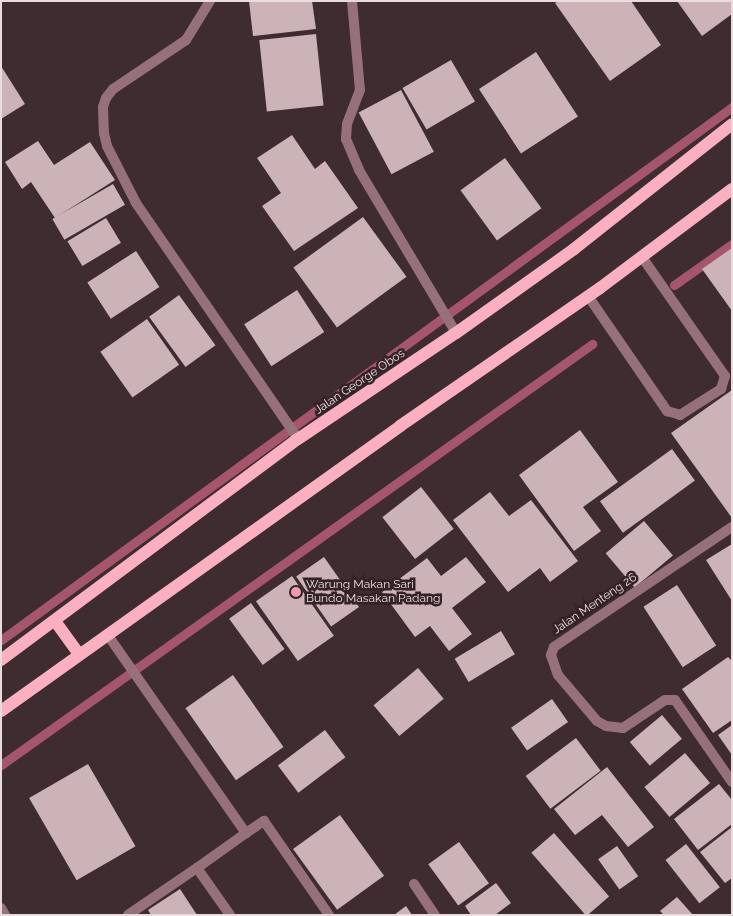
<!DOCTYPE html>
<html>
<head>
<meta charset="utf-8">
<style>
  body { margin:0 }
  #map { position:relative; width:733px; height:916px; overflow:hidden; background:#3f2c30; font-family:Raleway,sans-serif }
  div>[style] { position:absolute }
  .stream>* { height:9px; margin:-4.5px; padding:0 4.5px; transform-origin:4.5px; border-radius:4.5px; background:#a5566c }
  .building>* { inset:0; background:#ccb3b8; transform-origin:0 0 }
  .service>* { height:10px; margin:-5px; padding:0 5px; transform-origin:5px; border-radius:5px; background:#97717a }
  .minor>* { height:10px; margin:-5px; padding:0 5px; transform-origin:5px; border-radius:5px; background:#97717a }
  .primary>* { height:12px; margin:-6px; padding:0 6px; transform-origin:6px; border-radius:6px; background:#fbb0c1 }
  .dots>* { width:14px; height:14px; translate:-50% -50%; box-sizing:border-box; border:2px solid #342226; border-radius:50% }
  span { translate:-50% -50%; white-space:nowrap; text-align:center; line-height:1.15; -webkit-text-stroke:5px #342226; paint-order:stroke }
  .street-label { font-size:12px; color:#e9dcdf }
  .poi-label { font-size:12px; color:#e9dcdf }
  .left { translate:0 -50%; text-align:left }
  .frame { position:absolute; inset:0; border:2px solid #e9dcdf; pointer-events:none }
</style>
</head>
<body>
<div id="map">
  <div class="stream">
    <i style="left:674px;top:285px;width:71px;rotate:-35.3deg"></i>
    <i style="left:1px;top:640px;width:905px;rotate:-36.1deg"></i>
    <i style="left:1px;top:765px;width:726px;rotate:-35.46deg"></i>
  </div>
  <div class="building">
    <i style="clip-path:polygon(249px 1px,312px 1px,316px 29px,253px 36px)"></i>
    <i style="clip-path:polygon(559px 1px,631px 1px,661px 45px,610px 81px,555px 3px)"></i>
    <i style="clip-path:polygon(677px 1px,732px 1px,732px 14px,702px 36px)"></i>
    <i style="left:316px;top:34px;width:72px;height:57px;rotate:84deg"></i>
    <i style="left:536px;top:52px;width:77px;height:68px;rotate:57deg"></i>
    <i style="left:451px;top:60px;width:48px;height:56px;rotate:60deg"></i>
    <i style="clip-path:polygon(1px 66px,25px 104px,1px 119px)"></i>
    <i style="left:401px;top:90px;width:70px;height:48px;rotate:62deg"></i>
    <i style="clip-path:polygon(292px 135px,315px 169px,325px 161px,358px 208px,294px 251px,262px 206px,281px 193px,257px 158px)"></i>
    <i style="clip-path:polygon(38px 141px,54px 165px,90px 142px,115px 180px,55px 218px,31px 182px,22px 189px,5px 162px)"></i>
    <i style="left:505px;top:158px;width:62px;height:55px;rotate:54deg"></i>
    <i style="left:113px;top:184px;width:24px;height:70px;rotate:60deg"></i>
    <i style="left:363px;top:217px;width:74px;height:86px;rotate:54deg"></i>
    <i style="left:106px;top:218px;width:29px;height:45px;rotate:59deg"></i>
    <i style="clip-path:polygon(732px 248px,732px 311px,702px 269px)"></i>
    <i style="left:136px;top:251px;width:43px;height:58px;rotate:57deg"></i>
    <i style="left:297px;top:290px;width:50px;height:63px;rotate:57deg"></i>
    <i style="left:179px;top:295px;width:62px;height:37px;rotate:54deg"></i>
    <i style="left:147px;top:319px;width:56px;height:57px;rotate:55deg"></i>
    <i style="clip-path:polygon(732px 390px,732px 518px,671px 433px)"></i>
    <i style="clip-path:polygon(580px 430px,618px 482px,583px 507px,601px 531px,574px 551px,519px 475px)"></i>
    <i style="left:672px;top:449px;width:39px;height:89px;rotate:54deg"></i>
    <i style="left:421px;top:487px;width:53px;height:49px;rotate:52deg"></i>
    <i style="clip-path:polygon(490px 492px,509px 516px,531px 500px,578px 561px,550px 582px,540px 568px,508px 592px,453px 520px)"></i>
    <i style="left:644px;top:521px;width:45px;height:50px;rotate:50deg"></i>
    <i style="clip-path:polygon(732px 544px,732px 601px,706px 560px)"></i>
    <i style="left:324px;top:557px;width:61px;height:34px;rotate:55deg"></i>
    <i style="clip-path:polygon(466px 557px,486px 582px,452px 608px,472px 634px,449px 651px,430px 626px,415px 637px,382px 592px,427px 558px,441px 576px)"></i>
    <i style="left:292px;top:576px;width:73px;height:44px;rotate:55deg"></i>
    <i style="left:677px;top:585px;width:72px;height:40px;rotate:57deg"></i>
    <i style="left:251px;top:603px;width:57px;height:27px;rotate:54deg"></i>
    <i style="left:501px;top:631px;width:27px;height:54px;rotate:59deg"></i>
    <i style="clip-path:polygon(728px 657px,732px 661px,732px 720px,713px 733px,682px 689px)"></i>
    <i style="left:418px;top:668px;width:40px;height:58px;rotate:50deg"></i>
    <i style="left:233px;top:675px;width:88px;height:58px;rotate:55deg"></i>
    <i style="left:552px;top:699px;width:28px;height:50px;rotate:55deg"></i>
    <i style="left:662px;top:715px;width:31px;height:42px;rotate:50deg"></i>
    <i style="clip-path:polygon(732px 725px,732px 755px,718px 735px)"></i>
    <i style="left:325px;top:730px;width:34px;height:59px;rotate:53deg"></i>
    <i style="left:576px;top:738px;width:41px;height:63px;rotate:53deg"></i>
    <i style="left:685px;top:753px;width:39px;height:53px;rotate:50deg"></i>
    <i style="left:88px;top:764px;width:95px;height:68px;rotate:60deg"></i>
    <i style="clip-path:polygon(607px 767px,654px 827px,628px 847px,602px 815px,575px 835px,554px 809px)"></i>
    <i style="clip-path:polygon(719px 784px,732px 800px,732px 824px,698px 850px,674px 819px)"></i>
    <i style="left:340px;top:815px;width:75px;height:58px;rotate:54deg"></i>
    <i style="clip-path:polygon(732px 827px,732px 878px,725px 883px,700px 852px)"></i>
    <i style="left:554px;top:833px;width:84px;height:30px;rotate:49deg"></i>
    <i style="left:459px;top:842px;width:51px;height:38px;rotate:54deg"></i>
    <i style="left:686px;top:844px;width:55px;height:26px;rotate:52deg"></i>
    <i style="left:617px;top:846px;width:37px;height:23px;rotate:55deg"></i>
    <i style="clip-path:polygon(496px 883px,511px 903px,495px 915px,471px 915px,465px 906px)"></i>
    <i style="clip-path:polygon(180px 889px,197px 915px,151px 915px,148px 910px)"></i>
    <i style="clip-path:polygon(677px 897px,693px 915px,664px 915px,660px 911px)"></i>
    <i style="clip-path:polygon(406px 906px,412px 915px,394px 915px)"></i>
  </div>
  <div class="service">
    <i style="left:588px;top:296px;width:140px;rotate:55.5deg"></i>
    <i style="left:667px;top:411px;width:14px;rotate:17deg"></i>
    <i style="left:680px;top:415px;width:49px;rotate:-32.4deg"></i>
    <i style="left:721px;top:389px;width:14px;rotate:-73deg"></i>
    <i style="left:725px;top:376px;width:145px;rotate:-124.9deg"></i>
  </div>
  <div class="minor">
    <i style="left:210px;top:1px;width:46px;rotate:121.6deg"></i>
    <i style="left:186px;top:40px;width:88px;rotate:146.1deg"></i>
    <i style="left:113px;top:89px;width:11px;rotate:128deg"></i>
    <i style="left:106px;top:98px;width:9px;rotate:108deg"></i>
    <i style="left:103px;top:107px;width:26px;rotate:88deg"></i>
    <i style="left:104px;top:133px;width:13px;rotate:77deg"></i>
    <i style="left:107px;top:146px;width:64px;rotate:63deg"></i>
    <i style="left:136px;top:203px;width:286px;rotate:55.5deg"></i>
    <i style="left:352px;top:1px;width:89px;rotate:84.9deg"></i>
    <i style="left:360px;top:90px;width:36px;rotate:111deg"></i>
    <i style="left:347px;top:124px;width:15px;rotate:94deg"></i>
    <i style="left:346px;top:139px;width:34px;rotate:67deg"></i>
    <i style="left:359px;top:170px;width:190px;rotate:59.2deg"></i>
    <i style="left:732px;top:527px;width:215px;rotate:146deg"></i>
    <i style="left:554px;top:647px;width:9px;rotate:111deg"></i>
    <i style="left:551px;top:655px;width:21px;rotate:71deg"></i>
    <i style="left:558px;top:675px;width:60px;rotate:49.7deg"></i>
    <i style="left:597px;top:721px;width:10px;rotate:29deg"></i>
    <i style="left:606px;top:726px;width:17px;rotate:7deg"></i>
    <i style="left:623px;top:728px;width:50px;rotate:-33.7deg"></i>
    <i style="left:665px;top:700px;width:10px"></i>
    <i style="left:675px;top:700px;width:100px;rotate:55.2deg"></i>
    <i style="left:107px;top:634px;width:243px;rotate:55.1deg"></i>
    <i style="left:246px;top:833px;width:60px;rotate:144.5deg"></i>
    <i style="left:197px;top:868px;width:57px;rotate:54.9deg"></i>
    <i style="left:246px;top:833px;width:22px;rotate:-34deg"></i>
    <i style="left:264px;top:821px;width:114px;rotate:55.3deg"></i>
    <i style="left:414px;top:884px;width:37px;rotate:56deg"></i>
    <i style="left:1px;top:908px;width:8px;rotate:60deg"></i>
    <i style="left:128px;top:915px;width:83px;rotate:-34.3deg"></i>
  </div>
  <div class="primary">
    <i style="left:55px;top:621px;width:41px;rotate:54deg"></i>
    <i style="left:1px;top:660px;width:370px;rotate:-36.7deg"></i>
    <i style="left:298px;top:439px;width:190px;rotate:-33.9deg"></i>
    <i style="left:456px;top:333px;width:145px;rotate:-35.4deg"></i>
    <i style="left:574px;top:249px;width:201px;rotate:-38.3deg"></i>
    <i style="left:1px;top:711px;width:490px;rotate:-35.5deg"></i>
    <i style="left:400px;top:426px;width:243px;rotate:-34.6deg"></i>
    <i style="left:600px;top:288px;width:165px;rotate:-36.9deg"></i>
  </div>
  <div class="dots">
    <i style="left:296px;top:592px;background:#f29ab0"></i>
  </div>
  <div class="street-label">
    <span style="left:360px;top:382px;rotate:-34deg">Jalan George Obos</span>
    <span style="left:595px;top:604px;rotate:-34deg">Jalan Menteng 26</span>
  </div>
  <div class="poi-label">
    <span class="left" style="left:306px;top:592px">Warung Makan Sari<br>Bundo Masakan Padang</span>
  </div>
  <div class="frame"></div>
</div>
</body>
</html>
